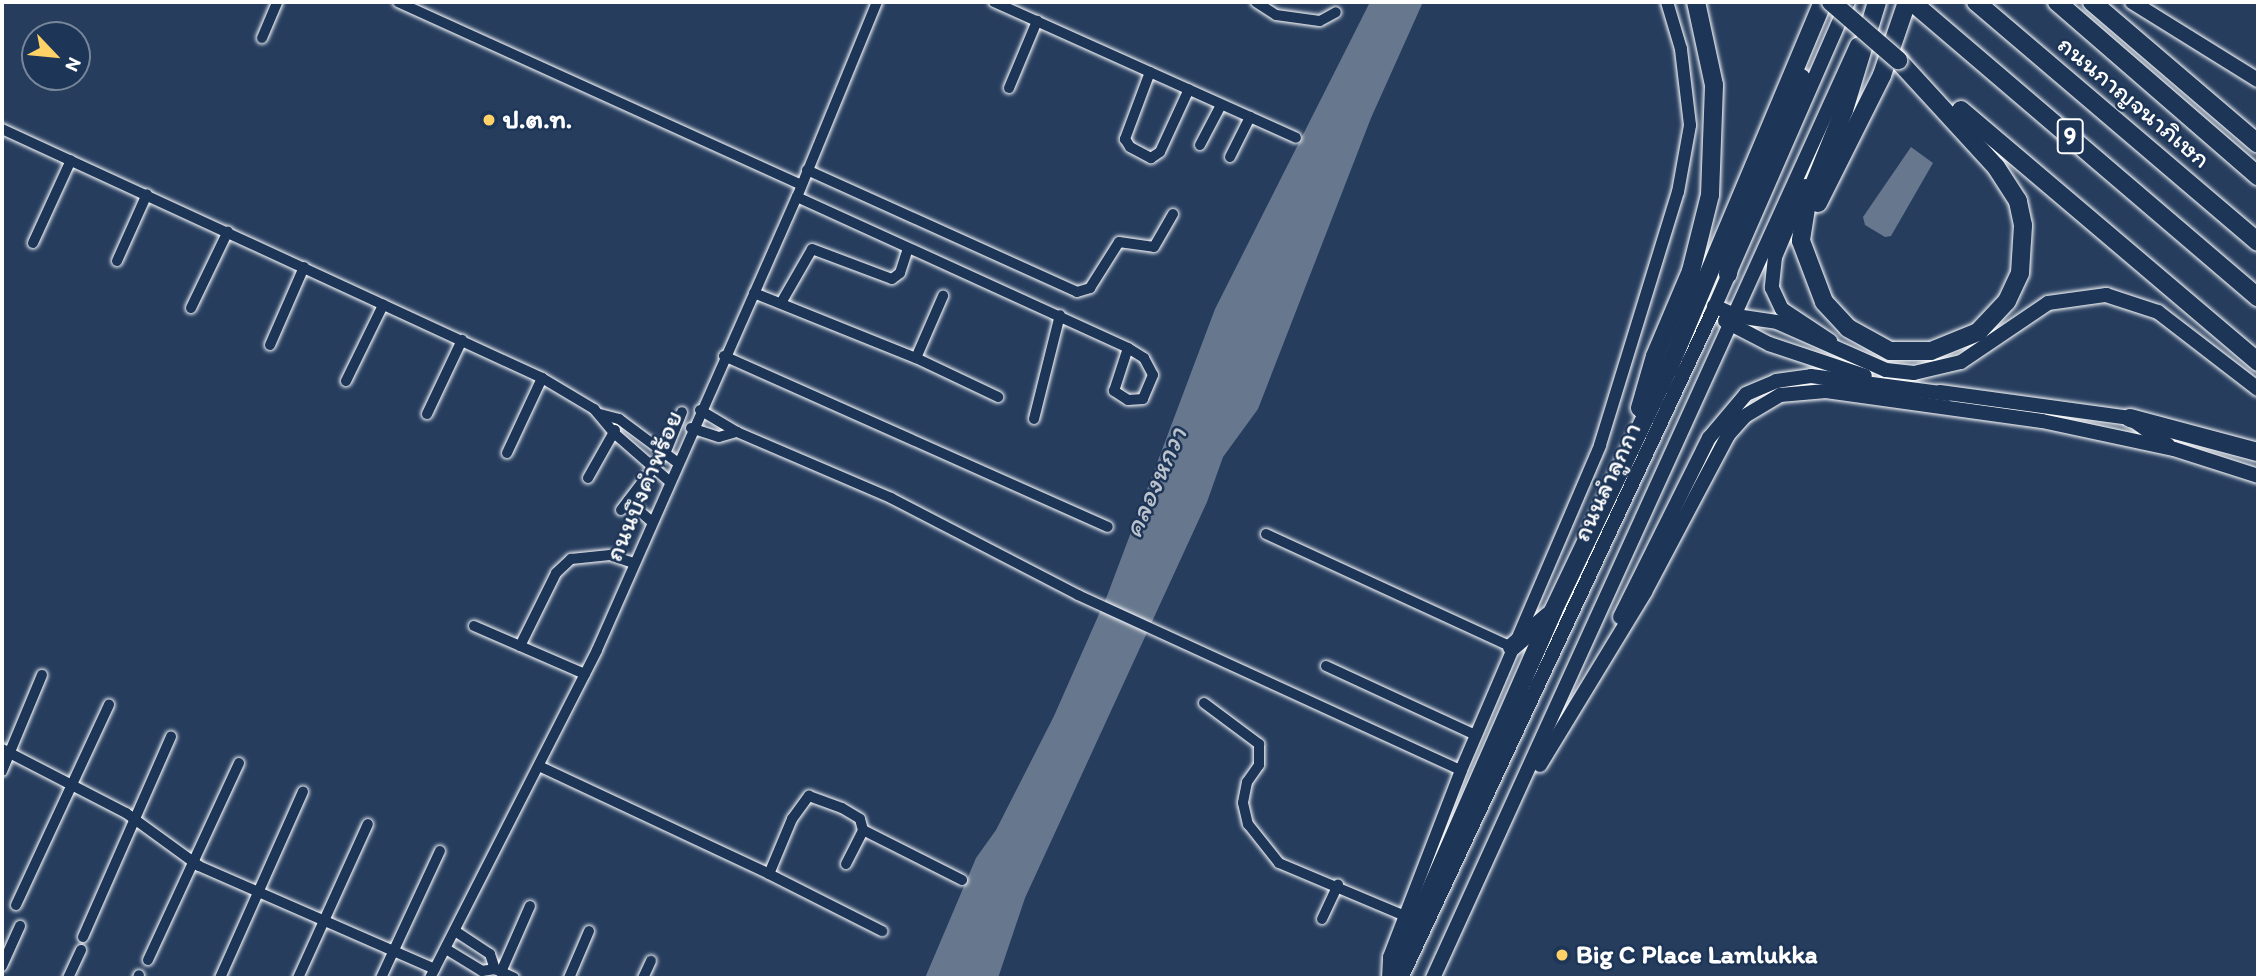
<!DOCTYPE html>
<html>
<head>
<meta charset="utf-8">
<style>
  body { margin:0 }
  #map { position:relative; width:2260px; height:980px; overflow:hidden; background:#263d5e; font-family:Itim,"Playpen Sans Thai",sans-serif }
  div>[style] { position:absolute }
  .water>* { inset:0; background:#67788e }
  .roads { filter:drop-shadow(0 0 2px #fff) drop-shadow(0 0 2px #fff) }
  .minor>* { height:10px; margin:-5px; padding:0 5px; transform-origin:5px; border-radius:5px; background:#1d3557 }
  .tertiary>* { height:12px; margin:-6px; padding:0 6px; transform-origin:6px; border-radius:6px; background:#1d3557 }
  .secondary>* { height:14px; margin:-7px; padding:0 7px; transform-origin:7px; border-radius:7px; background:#1d3557 }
  .motorway>* { height:18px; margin:-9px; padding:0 9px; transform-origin:9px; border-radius:9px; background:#1d3557 }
  .bridges { filter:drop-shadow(0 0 2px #fff) drop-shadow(0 0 2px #fff) }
  .motorway-bridge>* { height:18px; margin:-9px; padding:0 9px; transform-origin:9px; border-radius:9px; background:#1d3557 }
  .dots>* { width:19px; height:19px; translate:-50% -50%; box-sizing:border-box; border:4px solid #1d3557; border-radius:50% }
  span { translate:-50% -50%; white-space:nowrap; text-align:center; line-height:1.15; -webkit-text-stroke:5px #1d3557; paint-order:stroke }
  .shield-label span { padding:2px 5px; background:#1d3557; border:2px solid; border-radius:5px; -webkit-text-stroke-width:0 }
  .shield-label { font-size:24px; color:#fff; font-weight:700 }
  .street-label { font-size:26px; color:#fff }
  .poi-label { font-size:26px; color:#fff; font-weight:700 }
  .left { translate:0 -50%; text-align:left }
  .water-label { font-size:28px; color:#bbc2cc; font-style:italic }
  .frame { position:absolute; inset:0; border:4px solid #fff; pointer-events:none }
  .north { position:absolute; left:21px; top:21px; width:70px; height:70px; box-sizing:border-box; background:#1d3557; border:2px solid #77869a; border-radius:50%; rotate:116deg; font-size:19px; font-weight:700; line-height:28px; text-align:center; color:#fff }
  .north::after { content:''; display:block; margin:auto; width:24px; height:32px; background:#ffd166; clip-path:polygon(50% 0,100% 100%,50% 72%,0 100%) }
</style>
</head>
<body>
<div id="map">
  <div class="water">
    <i style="clip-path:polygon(1370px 2px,1423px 2px,1371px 118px,1258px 409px,1223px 457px,1207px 502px,1025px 898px,998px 978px,925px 978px,976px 858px,996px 830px,1054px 716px,1107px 596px,1215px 309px)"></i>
    <i style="clip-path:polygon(1911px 147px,1933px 163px,1891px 236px,1885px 237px,1865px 225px,1863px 217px)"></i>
  </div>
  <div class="roads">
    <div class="minor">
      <i style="left:398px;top:2px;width:443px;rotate:24.4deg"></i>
      <i style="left:994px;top:2px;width:331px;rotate:24.2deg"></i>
      <i style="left:1256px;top:2px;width:24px;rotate:33deg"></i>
      <i style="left:1276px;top:15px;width:44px;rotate:7.8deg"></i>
      <i style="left:1320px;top:21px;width:18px;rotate:-29deg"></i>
      <i style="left:262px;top:38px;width:39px;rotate:-67deg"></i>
      <i style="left:1150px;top:72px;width:72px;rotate:110.5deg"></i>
      <i style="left:1125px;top:139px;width:9px;rotate:58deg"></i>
      <i style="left:1130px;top:147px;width:24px;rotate:28deg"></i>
      <i style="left:1151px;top:158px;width:11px;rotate:-34deg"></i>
      <i style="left:1160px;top:152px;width:69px;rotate:-65.3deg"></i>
      <i style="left:1009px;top:88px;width:73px;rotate:-67.3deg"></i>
      <i style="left:2px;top:129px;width:595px;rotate:24.75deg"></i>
      <i style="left:542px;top:378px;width:61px;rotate:30.8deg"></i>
      <i style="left:594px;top:409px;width:31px;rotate:50deg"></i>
      <i style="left:614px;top:433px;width:73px;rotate:41.1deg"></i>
      <i style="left:1200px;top:145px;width:45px;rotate:-62.3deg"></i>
      <i style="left:1230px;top:157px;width:45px;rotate:-63.4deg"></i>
      <i style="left:807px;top:170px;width:296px;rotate:24.3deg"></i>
      <i style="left:1077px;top:292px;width:14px;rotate:-17deg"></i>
      <i style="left:1090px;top:288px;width:54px;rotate:-57.8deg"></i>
      <i style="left:1119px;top:242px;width:35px;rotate:8deg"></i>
      <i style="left:1154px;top:247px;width:38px;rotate:-60deg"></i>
      <i style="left:797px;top:197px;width:364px;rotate:24.5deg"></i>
      <i style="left:1128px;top:348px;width:19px;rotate:32deg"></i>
      <i style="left:1144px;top:358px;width:19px;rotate:62deg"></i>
      <i style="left:1153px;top:375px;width:26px;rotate:113deg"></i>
      <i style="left:1143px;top:399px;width:15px;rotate:176deg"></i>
      <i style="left:1128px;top:400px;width:17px;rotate:-147deg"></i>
      <i style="left:1114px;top:391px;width:45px;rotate:-72deg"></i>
      <i style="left:33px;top:243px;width:91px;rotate:-65.4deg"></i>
      <i style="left:117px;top:261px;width:73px;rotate:-65.9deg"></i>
      <i style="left:754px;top:293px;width:175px;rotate:21.9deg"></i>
      <i style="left:916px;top:358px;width:91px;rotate:25.4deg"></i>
      <i style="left:781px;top:303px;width:62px;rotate:-60.1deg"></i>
      <i style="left:812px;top:249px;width:85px;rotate:20.6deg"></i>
      <i style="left:892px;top:279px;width:10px;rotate:-37deg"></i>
      <i style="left:900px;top:273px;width:26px;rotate:-72deg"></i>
      <i style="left:191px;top:308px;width:85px;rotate:-64.3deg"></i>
      <i style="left:270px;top:345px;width:85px;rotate:-66.4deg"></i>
      <i style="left:724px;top:356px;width:420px;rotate:24deg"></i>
      <i style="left:916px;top:358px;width:68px;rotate:-66.5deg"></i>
      <i style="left:346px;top:381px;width:85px;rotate:-64deg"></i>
      <i style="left:700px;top:410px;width:43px;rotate:30.7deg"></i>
      <i style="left:737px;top:432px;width:168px;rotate:23.2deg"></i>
      <i style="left:891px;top:498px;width:211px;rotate:27.4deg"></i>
      <i style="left:1078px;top:595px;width:421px;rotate:24.6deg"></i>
      <i style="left:427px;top:414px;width:82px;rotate:-64.7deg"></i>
      <i style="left:600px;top:414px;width:20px;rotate:15deg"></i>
      <i style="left:619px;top:419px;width:72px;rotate:36.6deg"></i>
      <i style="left:1034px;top:419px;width:107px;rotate:-76deg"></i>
      <i style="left:691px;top:428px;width:29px;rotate:18deg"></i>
      <i style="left:719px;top:437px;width:19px;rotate:-16deg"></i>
      <i style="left:507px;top:453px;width:83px;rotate:-65deg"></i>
      <i style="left:588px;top:478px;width:55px;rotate:-60.6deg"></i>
      <i style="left:628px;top:501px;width:32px;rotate:41deg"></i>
      <i style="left:621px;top:510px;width:74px;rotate:-52.7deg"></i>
      <i style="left:666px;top:451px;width:42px;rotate:-67.7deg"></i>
      <i style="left:1266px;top:534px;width:271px;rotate:24.7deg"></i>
      <i style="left:474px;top:626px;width:121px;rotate:23.4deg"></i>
      <i style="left:520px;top:646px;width:81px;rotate:-63.7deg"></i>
      <i style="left:556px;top:573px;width:21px;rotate:-43deg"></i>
      <i style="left:571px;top:559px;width:39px;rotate:-6deg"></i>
      <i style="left:610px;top:555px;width:24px;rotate:19deg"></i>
      <i style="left:1326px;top:666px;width:164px;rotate:24.8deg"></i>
      <i style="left:1204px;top:703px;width:69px;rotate:36.7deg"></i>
      <i style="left:1259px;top:744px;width:21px;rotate:90deg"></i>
      <i style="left:1259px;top:765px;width:21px;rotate:125deg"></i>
      <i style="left:1247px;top:782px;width:21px;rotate:101deg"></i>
      <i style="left:1243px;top:803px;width:22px;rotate:77deg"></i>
      <i style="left:1248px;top:824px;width:50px;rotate:51.5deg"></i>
      <i style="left:1279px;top:863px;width:137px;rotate:22.8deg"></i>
      <i style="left:2px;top:749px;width:140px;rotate:27.3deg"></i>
      <i style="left:126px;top:813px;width:90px;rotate:36deg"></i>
      <i style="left:199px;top:866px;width:257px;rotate:23.6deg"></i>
      <i style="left:541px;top:767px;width:252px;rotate:25.1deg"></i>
      <i style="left:769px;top:874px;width:60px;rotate:-67.3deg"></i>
      <i style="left:792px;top:819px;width:29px;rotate:-54deg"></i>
      <i style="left:809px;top:796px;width:35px;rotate:20deg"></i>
      <i style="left:842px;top:808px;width:21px;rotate:31deg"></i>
      <i style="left:860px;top:819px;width:11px;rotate:75deg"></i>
      <i style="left:863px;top:830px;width:111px;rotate:26.8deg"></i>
      <i style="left:2px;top:771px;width:104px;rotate:-67.4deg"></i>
      <i style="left:846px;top:864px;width:38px;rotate:-63deg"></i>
      <i style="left:769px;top:874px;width:127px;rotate:26.8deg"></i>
      <i style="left:16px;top:905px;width:221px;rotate:-65.1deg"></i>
      <i style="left:1322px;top:919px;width:38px;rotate:-65deg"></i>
      <i style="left:455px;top:931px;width:42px;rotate:33.3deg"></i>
      <i style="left:490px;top:954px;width:16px;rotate:72deg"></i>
      <i style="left:83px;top:937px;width:219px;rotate:-66.3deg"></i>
      <i style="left:446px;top:949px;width:42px;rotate:31.4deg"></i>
      <i style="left:482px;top:971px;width:13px;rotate:-9deg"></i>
      <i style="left:495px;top:969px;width:21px;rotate:25deg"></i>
      <i style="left:148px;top:960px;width:217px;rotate:-65.2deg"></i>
      <i style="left:2px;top:966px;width:44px;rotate:-65.8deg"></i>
      <i style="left:501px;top:972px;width:72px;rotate:-66.3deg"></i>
      <i style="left:68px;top:978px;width:31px;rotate:-65deg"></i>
      <i style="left:138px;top:978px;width:3px;rotate:-72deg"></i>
      <i style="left:220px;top:978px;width:204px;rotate:-66deg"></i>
      <i style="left:298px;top:978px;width:169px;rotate:-65.6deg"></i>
      <i style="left:381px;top:978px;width:140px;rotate:-65.1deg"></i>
      <i style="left:430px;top:978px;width:368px;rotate:-63deg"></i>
      <i style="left:597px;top:650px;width:495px;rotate:-66.2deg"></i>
      <i style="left:797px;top:197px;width:211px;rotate:-67.7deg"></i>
      <i style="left:569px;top:978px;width:51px;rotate:-66.9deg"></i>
      <i style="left:643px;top:978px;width:19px;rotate:-65deg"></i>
    </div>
    <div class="tertiary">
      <i style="left:1388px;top:978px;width:21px;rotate:-87deg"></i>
      <i style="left:1389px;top:957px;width:200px;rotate:-68.9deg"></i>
      <i style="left:1461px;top:770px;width:353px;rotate:-66.8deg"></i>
      <i style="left:1600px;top:445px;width:265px;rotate:-72.9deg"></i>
      <i style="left:1678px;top:192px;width:68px;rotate:-79.8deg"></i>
      <i style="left:1690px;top:125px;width:77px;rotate:-96.8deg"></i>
      <i style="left:1681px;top:49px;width:49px;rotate:-106.6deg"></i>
    </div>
    <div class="secondary">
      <i style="left:2132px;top:2px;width:148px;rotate:31.8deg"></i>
      <i style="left:1805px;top:186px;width:77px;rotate:112.9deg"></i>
      <i style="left:1775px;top:257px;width:31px;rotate:96deg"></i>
      <i style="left:1772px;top:288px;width:23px;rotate:65deg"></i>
      <i style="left:1782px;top:309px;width:58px;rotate:33.7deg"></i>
      <i style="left:1714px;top:306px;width:24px;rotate:24deg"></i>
      <i style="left:1736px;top:316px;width:41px;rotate:8.3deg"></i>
      <i style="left:1777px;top:322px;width:119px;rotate:23.8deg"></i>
      <i style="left:1886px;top:370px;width:28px;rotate:6deg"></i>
      <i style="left:1914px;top:373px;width:48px;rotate:-13.2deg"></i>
      <i style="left:1961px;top:362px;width:105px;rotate:-34.1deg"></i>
      <i style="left:2048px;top:303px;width:59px;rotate:-7.9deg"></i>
      <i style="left:2106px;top:295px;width:55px;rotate:18.1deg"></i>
      <i style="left:2158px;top:312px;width:126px;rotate:37.6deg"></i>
      <i style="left:1725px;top:321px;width:50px;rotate:27.6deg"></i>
      <i style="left:1769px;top:344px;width:101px;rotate:18.4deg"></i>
      <i style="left:1940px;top:392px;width:192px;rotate:7.8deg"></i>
      <i style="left:2130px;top:418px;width:47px;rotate:35.4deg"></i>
      <i style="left:1620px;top:617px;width:200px;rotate:-63.6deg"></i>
      <i style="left:1709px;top:438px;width:57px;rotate:-49.9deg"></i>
      <i style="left:1746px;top:394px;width:33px;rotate:-23deg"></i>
      <i style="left:1776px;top:381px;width:35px;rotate:-8deg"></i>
      <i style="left:1811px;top:376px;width:138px;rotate:7.5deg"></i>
      <i style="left:1540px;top:765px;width:202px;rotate:-58.7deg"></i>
      <i style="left:1645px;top:592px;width:178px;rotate:-62.1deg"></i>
      <i style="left:1728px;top:435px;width:25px;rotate:-48deg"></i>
      <i style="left:1745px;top:416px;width:41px;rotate:-31deg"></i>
      <i style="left:1780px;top:395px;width:46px;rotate:-5deg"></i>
      <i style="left:1826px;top:391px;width:218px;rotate:7.9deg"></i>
      <i style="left:2042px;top:421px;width:135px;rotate:12deg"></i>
      <i style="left:2174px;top:449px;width:88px;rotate:17.8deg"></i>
      <i style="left:1401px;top:978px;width:732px;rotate:-64.94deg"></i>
      <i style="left:1711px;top:315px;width:342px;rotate:-66.4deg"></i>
      <i style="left:1433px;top:978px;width:1025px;rotate:-65.56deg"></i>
    </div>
    <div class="motorway">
      <i style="left:1877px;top:2px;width:113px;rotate:107deg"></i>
      <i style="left:1844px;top:110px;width:99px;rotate:111.9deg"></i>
      <i style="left:1807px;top:202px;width:39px;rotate:99deg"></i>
      <i style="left:1801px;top:241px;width:65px;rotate:69.3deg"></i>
      <i style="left:1824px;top:302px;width:35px;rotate:47deg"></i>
      <i style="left:1848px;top:328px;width:48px;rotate:28.7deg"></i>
      <i style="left:1890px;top:351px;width:41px"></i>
      <i style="left:1931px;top:351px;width:51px;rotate:-22deg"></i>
      <i style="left:1978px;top:332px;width:42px;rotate:-46.9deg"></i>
      <i style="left:2007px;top:301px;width:31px;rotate:-65deg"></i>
      <i style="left:2020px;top:273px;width:48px;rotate:-86.4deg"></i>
      <i style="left:2023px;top:225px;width:25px;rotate:-102deg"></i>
      <i style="left:2018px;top:201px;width:40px;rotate:-122.9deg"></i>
      <i style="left:1996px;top:167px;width:145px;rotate:-132.5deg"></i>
      <i style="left:1912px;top:2px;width:455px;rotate:40.5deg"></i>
      <i style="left:1976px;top:2px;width:370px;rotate:40.4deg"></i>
      <i style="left:2057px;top:2px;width:266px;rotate:40.9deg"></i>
      <i style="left:2092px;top:2px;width:218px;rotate:40.5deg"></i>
      <i style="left:1961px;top:110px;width:390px;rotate:40.3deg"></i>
      <i style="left:1818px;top:203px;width:143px;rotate:-63.4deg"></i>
      <i style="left:1882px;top:75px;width:77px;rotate:-71.1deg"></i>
      <i style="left:1728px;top:274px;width:39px;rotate:-81deg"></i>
      <i style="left:1734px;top:235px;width:171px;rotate:-66.9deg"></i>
      <i style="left:1640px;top:408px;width:54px;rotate:-73.9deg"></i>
      <i style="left:1655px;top:356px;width:92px;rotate:-67deg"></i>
      <i style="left:1691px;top:271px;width:78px;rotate:-76deg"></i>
      <i style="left:1710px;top:195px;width:110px;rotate:-87.9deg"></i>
      <i style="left:1714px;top:85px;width:85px;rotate:-102.2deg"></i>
      <i style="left:2130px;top:418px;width:132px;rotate:14.9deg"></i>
      <i style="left:1512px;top:647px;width:48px;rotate:-40.7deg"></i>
      <i style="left:1392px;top:978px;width:401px;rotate:-66.3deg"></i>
      <i style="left:1553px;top:611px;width:269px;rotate:-64.5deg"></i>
      <i style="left:1669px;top:368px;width:397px;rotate:-67.2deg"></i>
    </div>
  </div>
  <div class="bridges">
    <div class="motorway-bridge">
      <i style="left:1831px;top:2px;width:89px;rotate:40.9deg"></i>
    </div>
  </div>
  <div class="dots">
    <i style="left:489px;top:120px;background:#ffd166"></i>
    <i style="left:1562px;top:955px;background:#ffd166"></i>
  </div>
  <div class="shield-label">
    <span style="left:2070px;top:136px">9</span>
  </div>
  <div class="street-label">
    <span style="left:2134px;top:102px;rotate:40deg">ถนนกาญจนาภิเษก</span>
    <span style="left:1607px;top:482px;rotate:-65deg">ถนนลำลูกกา</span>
    <span style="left:644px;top:486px;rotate:-67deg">ถนนบึงคำพร้อย</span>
  </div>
  <div class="poi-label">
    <span class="left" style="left:503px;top:120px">ป.ต.ท.</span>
    <span class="left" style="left:1576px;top:955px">Big C Place Lamlukka</span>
  </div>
  <div class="water-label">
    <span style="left:1154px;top:482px;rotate:-66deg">คลองหกวา</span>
  </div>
  <div class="frame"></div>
  <div class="north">N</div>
</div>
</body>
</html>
